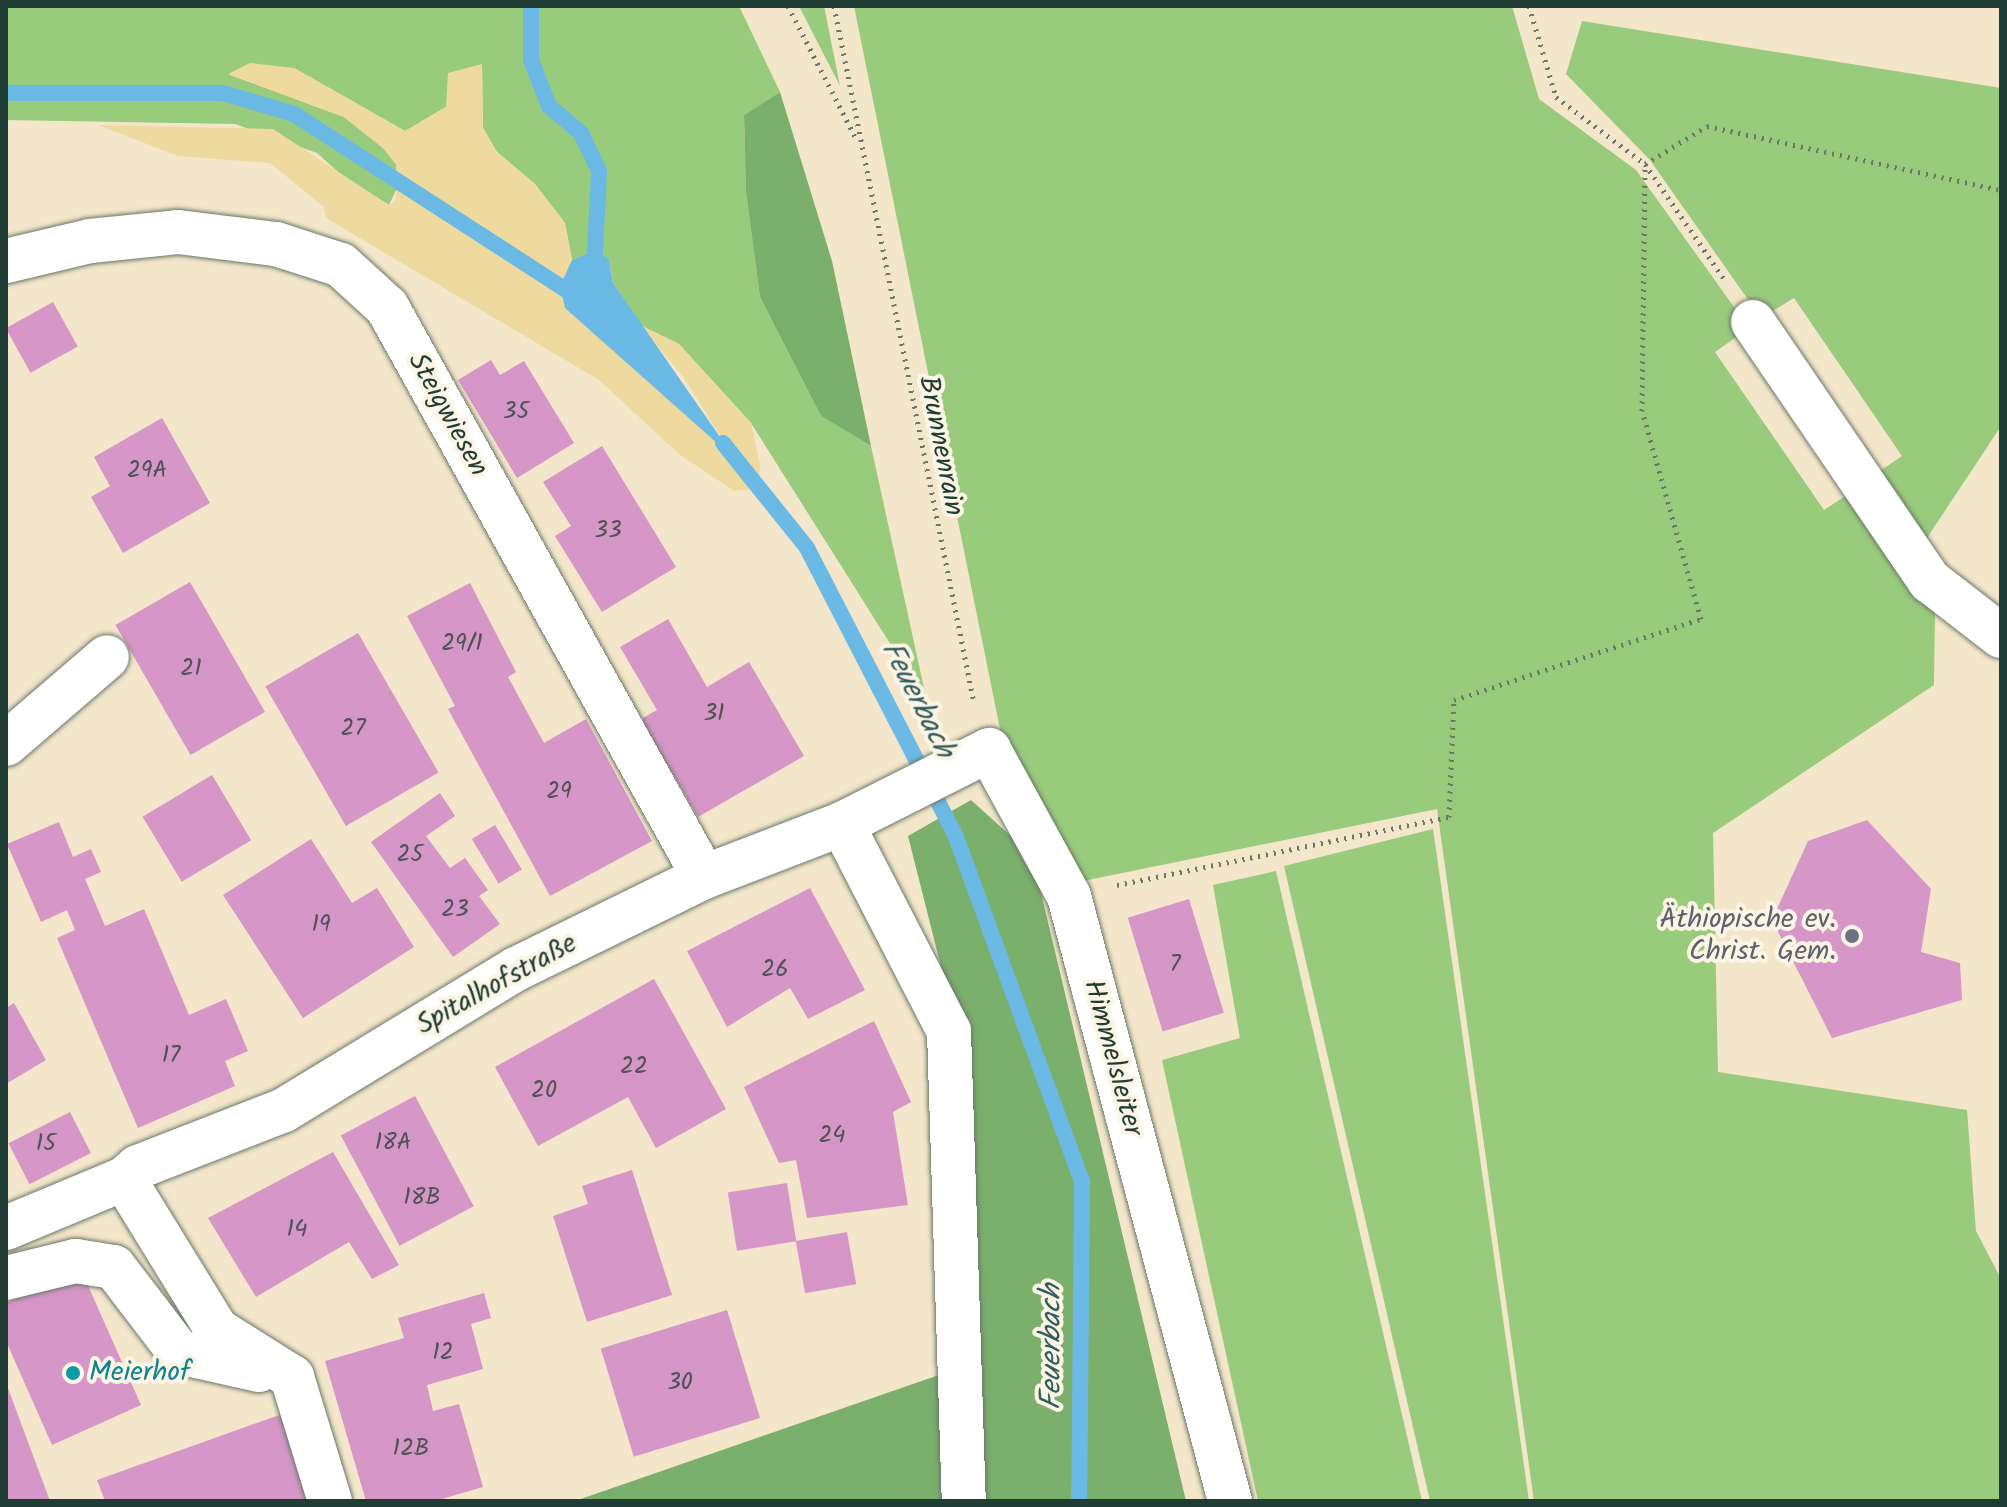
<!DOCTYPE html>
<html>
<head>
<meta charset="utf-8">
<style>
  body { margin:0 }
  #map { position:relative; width:2007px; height:1507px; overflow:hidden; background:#f3e6ca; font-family:Kalam,sans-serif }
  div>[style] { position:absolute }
  .green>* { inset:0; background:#99cb7c }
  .forest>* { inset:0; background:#7aaf6c }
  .sand>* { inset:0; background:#eeda9e }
  .water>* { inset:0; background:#6bbae5 }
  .stream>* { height:16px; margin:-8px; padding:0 8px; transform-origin:8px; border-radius:8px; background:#6bbae5 }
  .building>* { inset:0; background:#d696c8; transform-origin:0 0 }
  .path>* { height:5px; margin-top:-2.5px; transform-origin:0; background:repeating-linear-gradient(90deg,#697868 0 2px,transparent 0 8px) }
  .roads { filter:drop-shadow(0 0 2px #697868) drop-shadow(0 0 2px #697868) }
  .minor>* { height:44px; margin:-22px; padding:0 22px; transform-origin:22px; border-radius:22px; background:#fff }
  .dots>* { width:22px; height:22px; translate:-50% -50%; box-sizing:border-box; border:4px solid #fcf5e5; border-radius:50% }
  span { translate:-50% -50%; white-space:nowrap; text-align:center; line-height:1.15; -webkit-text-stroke:8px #fcf5e5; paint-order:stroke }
  .number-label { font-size:24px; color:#4d5359 }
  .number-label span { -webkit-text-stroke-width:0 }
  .street-label { font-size:28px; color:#1f3d34 }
  .worship-label { font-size:28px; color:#5b616d }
  .right { translate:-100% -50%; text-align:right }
  .culture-label { font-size:28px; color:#0d838f }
  .left { translate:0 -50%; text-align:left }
  .water-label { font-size:30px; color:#325c60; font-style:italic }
  .frame { position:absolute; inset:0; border:8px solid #1f3d34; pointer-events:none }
</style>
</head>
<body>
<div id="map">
  <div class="green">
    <i style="clip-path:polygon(6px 6px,739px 6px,780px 92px,744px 115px,746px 192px,760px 297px,821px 416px,871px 446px,927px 702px,751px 423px,679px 344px,640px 325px,613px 283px,609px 259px,595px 250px,572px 260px,565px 223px,535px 184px,497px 152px,483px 128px,482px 65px,446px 107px,405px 131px,294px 68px,230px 75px,344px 117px,383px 148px,396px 164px,398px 186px,389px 205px,347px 180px,317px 153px,235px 124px,6px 120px)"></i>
    <i style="clip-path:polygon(799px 6px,824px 6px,840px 86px)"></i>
    <i style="clip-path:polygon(854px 6px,1512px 6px,1539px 99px,1636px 170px,1749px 328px,1715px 352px,1824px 510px,1853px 491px,1935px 609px,1934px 685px,1713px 833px,1718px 1072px,1967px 1110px,1976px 1231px,2001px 1279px,2001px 1501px,1534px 1501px,1437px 809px,1078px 882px,1002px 739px)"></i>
    <i style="clip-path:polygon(1582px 21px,2001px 88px,2001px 426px,1925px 541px,1874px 475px,1902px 456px,1794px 298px,1761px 318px,1650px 160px,1566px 74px)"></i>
    <i style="clip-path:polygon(1433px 829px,1529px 1501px,1430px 1501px,1284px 866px)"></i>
    <i style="clip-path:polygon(1276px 871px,1422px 1501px,1258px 1501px,1162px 1060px,1240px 1038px,1213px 885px)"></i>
  </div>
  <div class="forest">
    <i style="clip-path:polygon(780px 92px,832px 261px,871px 446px,821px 416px,760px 297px,746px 192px,744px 115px)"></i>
    <i style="clip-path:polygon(971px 800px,1032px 855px,1186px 1501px,575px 1501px,962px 1367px,967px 1070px,908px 836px)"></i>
  </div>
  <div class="sand">
    <i style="clip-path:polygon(250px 63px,294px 68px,405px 131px,446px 107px,448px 73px,482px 64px,483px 128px,497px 152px,535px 184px,565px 223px,572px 260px,560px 286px,733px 456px,684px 378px,640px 325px,679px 344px,751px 423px,760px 465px,758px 488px,734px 491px,679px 454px,599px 380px,326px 218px,324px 207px,270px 163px,178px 156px,98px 125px,273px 129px,389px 205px,396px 200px,396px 164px,383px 148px,344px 117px,228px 74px)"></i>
  </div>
  <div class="water">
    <i style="clip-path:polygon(595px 250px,609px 259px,613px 283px,736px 460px,565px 308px,560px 286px,572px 260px)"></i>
  </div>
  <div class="stream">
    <i style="left:531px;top:6px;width:54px;rotate:90deg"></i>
    <i style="left:531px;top:60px;width:49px;rotate:68.6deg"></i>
    <i style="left:549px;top:106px;width:42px;rotate:40.2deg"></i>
    <i style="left:581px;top:133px;width:42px;rotate:64.7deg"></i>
    <i style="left:599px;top:171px;width:98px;rotate:92.9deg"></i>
    <i style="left:6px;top:93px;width:217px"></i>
    <i style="left:223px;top:93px;width:74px;rotate:16.5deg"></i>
    <i style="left:294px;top:114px;width:338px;rotate:32.9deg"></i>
    <i style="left:723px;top:443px;width:134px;rotate:51.3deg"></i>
    <i style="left:807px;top:548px;width:325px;rotate:62.7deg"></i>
    <i style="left:956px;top:837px;width:366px;rotate:69.9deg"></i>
    <i style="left:1082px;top:1181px;width:320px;rotate:90.5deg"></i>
  </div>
  <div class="building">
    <i style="left:53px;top:302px;width:51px;height:54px;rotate:61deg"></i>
    <i style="clip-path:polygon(491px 360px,500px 375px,524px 361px,574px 443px,517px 478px,458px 380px)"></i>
    <i style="clip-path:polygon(162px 418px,210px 503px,123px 553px,91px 497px,110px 486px,94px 457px)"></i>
    <i style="clip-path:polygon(602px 446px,676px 567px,602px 612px,555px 536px,571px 526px,543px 482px)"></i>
    <i style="left:190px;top:582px;width:150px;height:86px;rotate:60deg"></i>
    <i style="clip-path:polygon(470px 583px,516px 672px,508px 677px,544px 743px,586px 719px,652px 841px,550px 896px,448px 709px,455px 706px,407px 616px)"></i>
    <i style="clip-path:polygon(668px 619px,707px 687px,749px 662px,804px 756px,698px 817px,641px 719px,657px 710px,620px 647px)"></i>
    <i style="left:358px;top:633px;width:161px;height:107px;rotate:60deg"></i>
    <i style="left:212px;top:775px;width:76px;height:81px;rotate:59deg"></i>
    <i style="clip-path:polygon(440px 793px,455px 816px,426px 836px,450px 868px,465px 858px,488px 890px,479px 896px,500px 924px,453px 957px,371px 842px)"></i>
    <i style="clip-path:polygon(1867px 820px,1931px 889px,1921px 952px,1960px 963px,1962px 1000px,1832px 1038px,1772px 920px,1808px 841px)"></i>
    <i style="clip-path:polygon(59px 822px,73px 857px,91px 849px,101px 872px,85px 879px,105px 926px,144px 909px,189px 1015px,226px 999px,248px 1051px,225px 1061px,235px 1086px,138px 1128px,57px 938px,75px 930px,67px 910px,41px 922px,7px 844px)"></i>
    <i style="left:495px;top:825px;width:52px;height:27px;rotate:59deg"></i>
    <i style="clip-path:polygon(311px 839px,352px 903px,377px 888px,414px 947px,303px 1018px,223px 895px)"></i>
    <i style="clip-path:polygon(810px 888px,865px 990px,808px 1019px,790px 988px,727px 1027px,687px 951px)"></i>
    <i style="left:1189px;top:899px;width:119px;height:64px;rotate:73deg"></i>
    <i style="clip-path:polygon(654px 979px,726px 1109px,656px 1148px,628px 1097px,538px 1146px,495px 1067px)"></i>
    <i style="clip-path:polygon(14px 1003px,46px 1060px,6px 1084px,6px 1008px)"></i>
    <i style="clip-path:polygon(874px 1021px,911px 1102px,893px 1112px,908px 1205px,807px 1218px,796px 1160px,779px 1163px,744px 1087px)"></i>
    <i style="left:415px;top:1096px;width:125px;height:84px;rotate:62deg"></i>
    <i style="left:70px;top:1112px;width:46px;height:69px;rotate:63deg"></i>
    <i style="clip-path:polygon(333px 1152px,399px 1265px,372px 1279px,349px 1242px,256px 1297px,208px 1218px)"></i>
    <i style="clip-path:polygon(632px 1170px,672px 1295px,587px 1322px,553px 1216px,588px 1204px,582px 1186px)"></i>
    <i style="left:787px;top:1183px;width:59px;height:60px;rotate:81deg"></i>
    <i style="left:847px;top:1232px;width:53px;height:52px;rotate:80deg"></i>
    <i style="clip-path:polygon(81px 1270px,141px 1405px,52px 1445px,6px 1341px,6px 1303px)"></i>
    <i style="clip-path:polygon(484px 1293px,491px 1318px,471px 1324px,483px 1369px,427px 1385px,433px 1411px,459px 1404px,483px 1487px,435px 1501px,366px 1501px,325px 1361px,404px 1338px,398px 1318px)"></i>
    <i style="left:727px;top:1310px;width:113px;height:132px;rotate:73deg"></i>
    <i style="clip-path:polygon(6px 1384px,9px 1391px,50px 1501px,6px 1501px)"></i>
    <i style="clip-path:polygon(285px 1413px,316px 1501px,105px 1501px,97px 1480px)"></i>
  </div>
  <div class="path">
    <i style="left:788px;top:6px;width:151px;rotate:62.8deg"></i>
    <i style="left:834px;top:6px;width:711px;rotate:78.64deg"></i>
    <i style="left:1529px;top:6px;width:95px;rotate:73.5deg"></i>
    <i style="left:1556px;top:97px;width:111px;rotate:37deg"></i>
    <i style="left:1645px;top:164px;width:143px;rotate:55.5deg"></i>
    <i style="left:1117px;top:885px;width:339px;rotate:-11.6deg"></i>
    <i style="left:1449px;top:817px;width:117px;rotate:-87.6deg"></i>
    <i style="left:1454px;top:700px;width:260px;rotate:-18.2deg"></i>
    <i style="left:1701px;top:619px;width:216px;rotate:-105.8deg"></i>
    <i style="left:1642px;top:411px;width:247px;rotate:-89.3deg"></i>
    <i style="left:1645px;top:164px;width:73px;rotate:-31.5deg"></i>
    <i style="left:1707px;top:126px;width:301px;rotate:12.3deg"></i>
  </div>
  <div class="roads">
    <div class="minor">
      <i style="left:6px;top:261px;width:86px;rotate:-13.4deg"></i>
      <i style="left:90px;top:241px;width:88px;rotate:-5.8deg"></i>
      <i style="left:178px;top:232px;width:99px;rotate:7deg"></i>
      <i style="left:276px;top:244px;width:68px;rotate:17.9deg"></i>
      <i style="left:341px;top:265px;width:62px;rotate:42.4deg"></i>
      <i style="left:387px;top:307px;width:652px;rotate:60.92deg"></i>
      <i style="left:1753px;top:322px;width:314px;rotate:55.7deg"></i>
      <i style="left:1930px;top:581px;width:90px;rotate:37.8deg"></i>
      <i style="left:6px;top:744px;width:133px;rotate:-40.7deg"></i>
      <i style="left:842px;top:824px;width:233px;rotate:62.7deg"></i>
      <i style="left:949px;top:1031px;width:470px;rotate:88.2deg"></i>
      <i style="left:124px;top:1179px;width:177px;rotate:58.4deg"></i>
      <i style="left:217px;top:1330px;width:89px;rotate:32.1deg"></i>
      <i style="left:292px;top:1377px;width:130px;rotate:73deg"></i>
      <i style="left:6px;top:1228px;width:128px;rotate:-22.6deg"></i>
      <i style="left:124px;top:1179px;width:18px;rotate:-41deg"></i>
      <i style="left:138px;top:1167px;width:157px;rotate:-21.3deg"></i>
      <i style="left:284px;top:1110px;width:271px;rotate:-31.3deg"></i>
      <i style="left:516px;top:969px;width:209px;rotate:-26.1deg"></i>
      <i style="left:704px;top:877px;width:148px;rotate:-21deg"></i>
      <i style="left:842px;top:824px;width:165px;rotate:-26.7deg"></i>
      <i style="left:989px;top:750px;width:166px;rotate:61.3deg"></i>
      <i style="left:1069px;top:896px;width:626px;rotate:75.1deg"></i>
      <i style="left:6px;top:1278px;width:72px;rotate:-13.7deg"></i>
      <i style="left:76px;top:1261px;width:38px;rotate:9deg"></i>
      <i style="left:114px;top:1267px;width:107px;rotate:52.6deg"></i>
      <i style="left:179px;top:1352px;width:82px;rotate:12.7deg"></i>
    </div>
  </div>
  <div class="dots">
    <i style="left:1852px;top:936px;background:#6b7280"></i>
    <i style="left:73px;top:1373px;background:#0f9aa8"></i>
  </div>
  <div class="number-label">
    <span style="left:516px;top:412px">35</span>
    <span style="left:147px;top:471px">29A</span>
    <span style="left:608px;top:531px">33</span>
    <span style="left:462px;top:644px">29/1</span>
    <span style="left:191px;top:669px">21</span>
    <span style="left:714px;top:714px">31</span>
    <span style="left:353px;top:729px">27</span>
    <span style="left:559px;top:792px">29</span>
    <span style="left:410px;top:855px">25</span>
    <span style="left:455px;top:910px">23</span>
    <span style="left:321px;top:925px">19</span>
    <span style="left:1175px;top:965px">7</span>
    <span style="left:775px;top:970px">26</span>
    <span style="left:171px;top:1056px">17</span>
    <span style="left:634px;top:1067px">22</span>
    <span style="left:544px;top:1091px">20</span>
    <span style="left:832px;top:1136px">24</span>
    <span style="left:393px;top:1143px">18A</span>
    <span style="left:46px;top:1144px">15</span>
    <span style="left:422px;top:1198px">18B</span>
    <span style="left:297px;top:1230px">14</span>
    <span style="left:443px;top:1353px">12</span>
    <span style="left:680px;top:1383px">30</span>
    <span style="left:411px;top:1449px">12B</span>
  </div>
  <div class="street-label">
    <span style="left:447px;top:415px;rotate:61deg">Steigwiesen</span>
    <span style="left:940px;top:446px;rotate:79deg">Brunnenrain</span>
    <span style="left:497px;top:985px;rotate:-29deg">Spitalhofstraße</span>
    <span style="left:1112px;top:1058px;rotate:75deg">Himmelsleiter</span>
  </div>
  <div class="worship-label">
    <span class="right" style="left:1836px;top:936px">Äthiopische ev.<br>Christ. Gem.</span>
  </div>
  <div class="culture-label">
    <span class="left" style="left:89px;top:1373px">Meierhof</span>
  </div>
  <div class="water-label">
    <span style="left:917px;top:700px;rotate:63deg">Feuerbach</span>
    <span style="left:1052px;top:1347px;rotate:-90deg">Feuerbach</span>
  </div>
  <div class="frame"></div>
</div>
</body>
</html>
